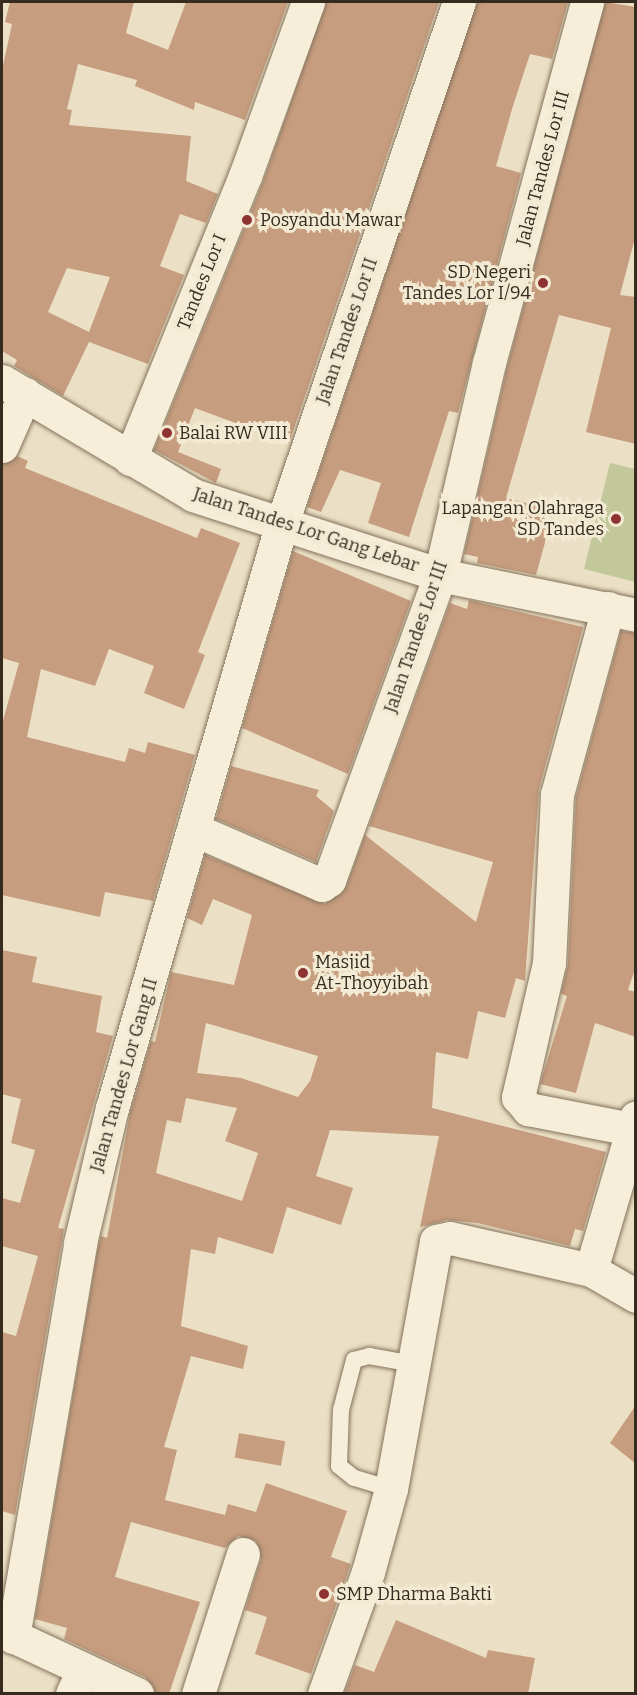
<!DOCTYPE html>
<html>
<head>
<meta charset="utf-8">
<style>
  body { margin:0 }
  #map { position:relative; width:637px; height:1695px; overflow:hidden; background:#ebe0c5; font-family:Bitter,serif }
  div>[style] { position:absolute }
  .green>* { inset:0; background:#c2c89a }
  .building>* { inset:0; background:#c69d7e; transform-origin:0 0 }
  .roads { filter:drop-shadow(0 0 2px #84725d) drop-shadow(0 0 2px #84725d) }
  .service>* { height:16px; margin:-8px; padding:0 8px; transform-origin:8px; border-radius:8px; background:#f6eed8 }
  .minor>* { height:33px; margin:-16.5px; padding:0 16.5px; transform-origin:16.5px; border-radius:16.5px; background:#f6eed8 }
  .tertiary>* { height:33px; margin:-16.5px; padding:0 16.5px; transform-origin:16.5px; border-radius:16.5px; background:#f6eed8 }
  .dots>* { width:16px; height:16px; translate:-50% -50%; box-sizing:border-box; border:3px solid #f3ead4; border-radius:50% }
  span { translate:-50% -50%; white-space:nowrap; text-align:center; line-height:1.15; -webkit-text-stroke:6px #f3ead4; paint-order:stroke }
  .street-label { font-size:18px; color:#362b1f }
  .poi-label { font-size:18px; color:#362b1f }
  .left { translate:0 -50%; text-align:left }
  .right { translate:-100% -50%; text-align:right }
  .frame { position:absolute; inset:0; border:3px solid #362b1f; pointer-events:none }
</style>
</head>
<body>
<div id="map">
  <div class="green">
    <i style="clip-path:polygon(610px 463px,635px 469px,635px 582px,584px 569px)"></i>
  </div>
  <div class="building">
    <i style="clip-path:polygon(evenodd,10px 2px,134px 2px,126px 33px,168px 50px,186px 2px,288px 2px,245px 120px,195px 102px,194px 110px,135px 86px,137px 80px,78px 64px,67px 109px,72px 110px,69px 125px,191px 136px,186px 181px,218px 194px,206px 223px,180px 214px,160px 266px,184px 275px,148px 364px,89px 342px,63px 396px,14px 366px,17px 360px,2px 351px,2px 70px,12px 24px,5px 22px,10px 2px,67px 268px,110px 277px,89px 332px,48px 312px,67px 268px)"></i>
    <i style="clip-path:polygon(326px 2px,439px 2px,289px 443px,195px 408px,178px 452px,221px 469px,216px 483px,154px 450px,263px 182px)"></i>
    <i style="clip-path:polygon(477px 2px,568px 2px,552px 59px,530px 54px,512px 109px,496px 166px,521px 173px,458px 413px,449px 411px,409px 537px,368px 523px,381px 483px,340px 470px,321px 512px,307px 507px)"></i>
    <i style="clip-path:polygon(605px 2px,636px 7px,636px 234px,620px 295px,636px 297px,636px 444px,586px 432px,611px 328px,559px 315px,506px 498px,554px 510px,536px 575px,477px 563px,478px 557px,464px 554px,507px 368px)"></i>
    <i style="clip-path:polygon(17px 456px,28px 461px,25px 468px,197px 538px,201px 528px,240px 543px,198px 652px,205px 655px,184px 709px,144px 693px,154px 666px,109px 649px,95px 686px,41px 669px,27px 737px,125px 762px,129px 748px,145px 753px,148px 742px,195px 755px,153px 901px,105px 892px,100px 917px,2px 895px,2px 724px,19px 663px,2px 658px,2px 464px)"></i>
    <i style="clip-path:polygon(293px 551px,411px 601px,348px 774px,242px 728px)"></i>
    <i style="clip-path:polygon(evenodd,469px 600px,583px 627px,539px 789px,525px 981px,516px 978px,505px 1018px,478px 1011px,468px 1059px,436px 1052px,432px 1108px,606px 1152px,583px 1231px,575px 1229px,570px 1246px,478px 1223px,447px 1220px,420px 1227px,439px 1136px,330px 1130px,316px 1176px,353px 1188px,341px 1225px,287px 1207px,273px 1254px,218px 1237px,215px 1254px,191px 1249px,181px 1326px,248px 1346px,243px 1369px,191px 1356px,164px 1447px,177px 1450px,165px 1500px,225px 1515px,228px 1504px,256px 1512px,266px 1483px,347px 1511px,331px 1557px,351px 1564px,311px 1674px,255px 1654px,267px 1617px,245px 1610px,261px 1559px,256px 1541px,238px 1536px,225px 1548px,131px 1522px,115px 1577px,200px 1602px,169px 1694px,156px 1693px,145px 1677px,64px 1639px,67px 1628px,35px 1619px,98px 1247px,101px 1236px,107px 1238px,130px 1113px,151px 1041px,155px 1042px,171px 972px,234px 985px,252px 915px,213px 899px,202px 925px,187px 918px,205px 855px,325px 904px,346px 887px,365px 835px,476px 922px,493px 862px,369px 826px,450px 603px,467px 609px,469px 600px,206px 1023px,318px 1056px,310px 1081px,298px 1097px,241px 1078px,197px 1073px,206px 1023px,469px 600px,186px 1098px,237px 1108px,225px 1141px,258px 1153px,242px 1201px,156px 1173px,167px 1120px,181px 1123px,186px 1098px)"></i>
    <i style="clip-path:polygon(621px 631px,636px 633px,636px 966px,628px 990px,636px 992px,636px 1037px,595px 1023px,576px 1093px,540px 1084px,567px 996px,561px 994px,568px 964px,576px 797px)"></i>
    <i style="clip-path:polygon(231px 766px,319px 790px,316px 796px,334px 811px,316px 862px,216px 819px)"></i>
    <i style="clip-path:polygon(2px 950px,37px 957px,32px 982px,102px 996px,96px 1032px,113px 1036px,58px 1228px,64px 1229px,15px 1515px,2px 1511px,2px 1332px,16px 1336px,38px 1256px,2px 1246px,2px 1198px,20px 1203px,35px 1150px,11px 1143px,21px 1099px,2px 1094px)"></i>
    <i style="clip-path:polygon(636px 1405px,636px 1464px,610px 1443px)"></i>
    <i style="left:239px;top:1433px;width:47px;height:25px;rotate:10deg"></i>
    <i style="clip-path:polygon(396px 1620px,486px 1658px,488px 1650px,535px 1658px,528px 1694px,344px 1694px,355px 1665px,374px 1672px)"></i>
  </div>
  <div class="roads">
    <div class="service">
      <i style="left:391px;top:1489px;width:39px;rotate:-163deg"></i>
      <i style="left:354px;top:1478px;width:19px;rotate:-141deg"></i>
      <i style="left:339px;top:1466px;width:56px;rotate:-88deg"></i>
      <i style="left:341px;top:1410px;width:52px;rotate:-75.4deg"></i>
      <i style="left:354px;top:1360px;width:16px;rotate:-15deg"></i>
      <i style="left:369px;top:1356px;width:46px;rotate:10.1deg"></i>
    </div>
    <div class="minor">
      <i style="left:2px;top:381px;width:222px;rotate:30.8deg"></i>
      <i style="left:193px;top:495px;width:260px;rotate:17.9deg"></i>
      <i style="left:440px;top:575px;width:200px;rotate:11.5deg"></i>
      <i style="left:2px;top:446px;width:57px;rotate:-66.1deg"></i>
      <i style="left:130px;top:459px;width:305px;rotate:-67.9deg"></i>
      <i style="left:245px;top:176px;width:185px;rotate:-70.1deg"></i>
      <i style="left:608px;top:608px;width:193px;rotate:105.3deg"></i>
      <i style="left:557px;top:794px;width:169px;rotate:92.7deg"></i>
      <i style="left:549px;top:963px;width:138px;rotate:103deg"></i>
      <i style="left:518px;top:1097px;width:16px;rotate:50deg"></i>
      <i style="left:528px;top:1109px;width:105px;rotate:11deg"></i>
      <i style="left:195px;top:830px;width:138px;rotate:23.4deg"></i>
      <i style="left:322px;top:885px;width:9px;rotate:-36deg"></i>
      <i style="left:329px;top:880px;width:325px;rotate:-70deg"></i>
      <i style="left:440px;top:575px;width:218px;rotate:-77deg"></i>
      <i style="left:489px;top:363px;width:374px;rotate:-74.8deg"></i>
      <i style="left:591px;top:1270px;width:159px;rotate:-73.6deg"></i>
      <i style="left:13px;top:1637px;width:400px;rotate:-80.3deg"></i>
      <i style="left:80px;top:1243px;width:139px;rotate:-76.7deg"></i>
      <i style="left:112px;top:1108px;width:609px;rotate:-73.8deg"></i>
      <i style="left:282px;top:523px;width:550px;rotate:-71.24deg"></i>
      <i style="left:72px;top:1694px;width:26px;rotate:-65deg"></i>
      <i style="left:198px;top:1694px;width:147px;rotate:-72.2deg"></i>
      <i style="left:324px;top:1694px;width:130px;rotate:-70.2deg"></i>
      <i style="left:368px;top:1572px;width:86px;rotate:-74.5deg"></i>
      <i style="left:391px;top:1489px;width:252px;rotate:-79.7deg"></i>
      <i style="left:436px;top:1241px;width:14px;rotate:-12deg"></i>
      <i style="left:450px;top:1238px;width:145px;rotate:12.8deg"></i>
      <i style="left:591px;top:1270px;width:52px;rotate:30deg"></i>
    </div>
    <div class="tertiary">
      <i style="left:2px;top:1631px;width:149px;rotate:25deg"></i>
    </div>
  </div>
  <div class="dots">
    <i style="left:247px;top:220px;background:#8f3232"></i>
    <i style="left:543px;top:283px;background:#8f3232"></i>
    <i style="left:167px;top:433px;background:#8f3232"></i>
    <i style="left:616px;top:519px;background:#8f3232"></i>
    <i style="left:303px;top:973px;background:#8f3232"></i>
    <i style="left:324px;top:1594px;background:#8f3232"></i>
  </div>
  <div class="street-label">
    <span style="left:543px;top:168px;rotate:-75deg">Jalan Tandes Lor III</span>
    <span style="left:202px;top:282px;rotate:-68deg">Tandes Lor I</span>
    <span style="left:347px;top:331px;rotate:-71deg">Jalan Tandes Lor II</span>
    <span style="left:306px;top:530px;rotate:18deg">Jalan Tandes Lor Gang Lebar</span>
    <span style="left:416px;top:637px;rotate:-71deg">Jalan Tandes Lor III</span>
    <span style="left:124px;top:1075px;rotate:-74deg">Jalan Tandes Lor Gang II</span>
  </div>
  <div class="poi-label">
    <span class="left" style="left:260px;top:220px">Posyandu Mawar</span>
    <span class="right" style="left:531px;top:283px">SD Negeri<br>Tandes Lor I/94</span>
    <span class="left" style="left:179px;top:433px">Balai RW VIII</span>
    <span class="right" style="left:604px;top:519px">Lapangan Olahraga<br>SD Tandes</span>
    <span class="left" style="left:315px;top:973px">Masjid<br>At-Thoyyibah</span>
    <span class="left" style="left:336px;top:1594px">SMP Dharma Bakti</span>
  </div>
  <div class="frame"></div>
</div>
</body>
</html>
